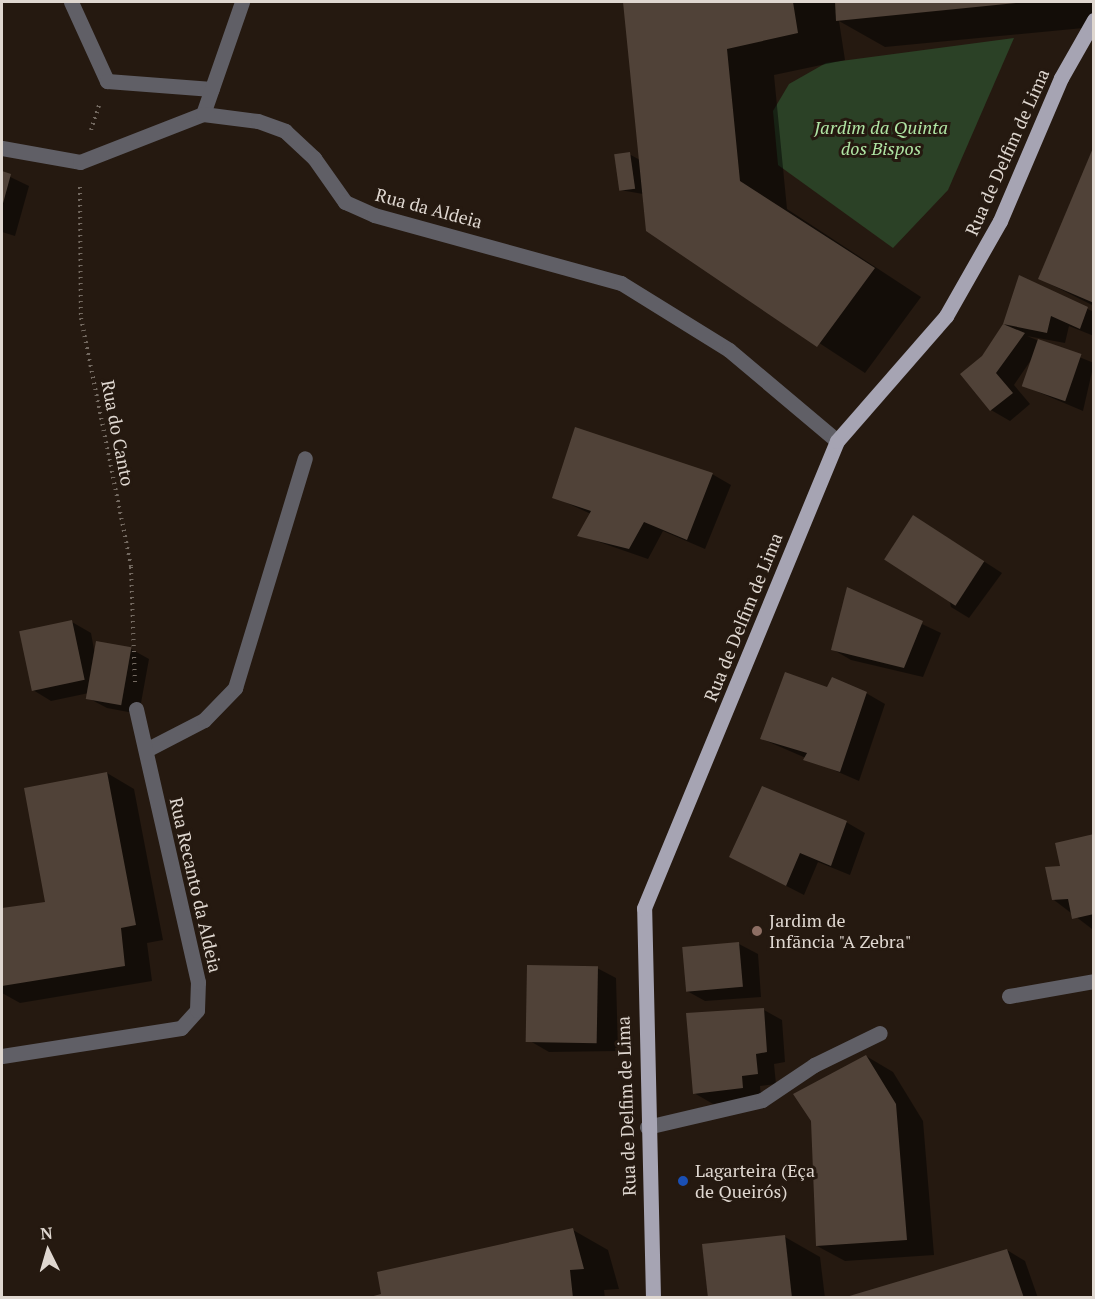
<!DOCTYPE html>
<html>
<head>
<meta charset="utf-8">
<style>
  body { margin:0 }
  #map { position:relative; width:1095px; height:1299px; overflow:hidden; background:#251910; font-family:"PT Serif",serif }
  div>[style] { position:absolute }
  .green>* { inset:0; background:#2b4126 }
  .shadow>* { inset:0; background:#0007 }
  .building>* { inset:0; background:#504238; transform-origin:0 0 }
  .path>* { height:4px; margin-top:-2px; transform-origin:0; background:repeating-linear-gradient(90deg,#736960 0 1.5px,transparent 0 6px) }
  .minor>* { height:15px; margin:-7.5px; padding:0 7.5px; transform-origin:7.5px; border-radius:7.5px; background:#605f66 }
  .major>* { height:15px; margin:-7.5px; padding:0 7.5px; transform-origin:7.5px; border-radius:7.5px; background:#a6a4b3 }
  .dots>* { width:16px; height:16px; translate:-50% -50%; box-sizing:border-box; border:3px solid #251910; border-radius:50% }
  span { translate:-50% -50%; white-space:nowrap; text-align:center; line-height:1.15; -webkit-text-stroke:6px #251910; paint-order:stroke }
  .park-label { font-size:18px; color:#b0e5a4; font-style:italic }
  .street-label { font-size:18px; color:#dfd7d0 }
  .poi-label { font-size:18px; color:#dfd7d0 }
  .left { translate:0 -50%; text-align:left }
  .frame { position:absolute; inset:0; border:3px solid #dfd7d0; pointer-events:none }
  .north { position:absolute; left:18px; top:1221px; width:60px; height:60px; -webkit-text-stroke:4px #251910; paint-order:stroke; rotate:355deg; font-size:16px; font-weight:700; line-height:24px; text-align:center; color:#dfd7d0 }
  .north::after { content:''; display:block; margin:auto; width:21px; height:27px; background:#dfd7d0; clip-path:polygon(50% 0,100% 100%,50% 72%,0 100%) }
</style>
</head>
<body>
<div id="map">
  <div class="green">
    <i style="clip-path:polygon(1014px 38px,948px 190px,893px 248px,778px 165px,773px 111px,789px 84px,826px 63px)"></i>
  </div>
  <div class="shadow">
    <i style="clip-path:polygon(624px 2px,1094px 2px,1094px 27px,885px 47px,839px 21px,845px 60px,774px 75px,787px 209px,921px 297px,865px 373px,647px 230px,643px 194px,620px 190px,629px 154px,640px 160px)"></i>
    <i style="clip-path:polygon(1094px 152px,1094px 306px,1040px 279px)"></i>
    <i style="clip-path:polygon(2px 173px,29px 186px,15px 236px,2px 232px)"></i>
    <i style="clip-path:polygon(1020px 277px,1094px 312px,1094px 336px,1069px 326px,1065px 343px,1027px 336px,1094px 363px,1083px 411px,1024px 386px,1031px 360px,1014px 385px,1030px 404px,1010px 421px,991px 410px,962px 374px,983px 357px,1005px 325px)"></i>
    <i style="clip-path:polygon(712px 474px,731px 485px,705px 549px,663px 531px,648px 559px,579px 535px,591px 514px,554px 497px)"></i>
    <i style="clip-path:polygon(932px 528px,1002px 573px,969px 618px,951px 607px)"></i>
    <i style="clip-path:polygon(848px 589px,941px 633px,923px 677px,851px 660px,832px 649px)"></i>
    <i style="clip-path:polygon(72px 622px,91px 633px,95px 655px,131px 649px,149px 659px,139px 714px,107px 708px,88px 698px,89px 693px,51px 701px,33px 690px)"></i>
    <i style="clip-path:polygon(828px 689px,866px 693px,885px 704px,859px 781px,762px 739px)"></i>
    <i style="clip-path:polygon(107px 773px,134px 789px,163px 940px,147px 943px,152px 981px,20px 1003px,2px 993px,2px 909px,47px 903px)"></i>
    <i style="clip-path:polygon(846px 822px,865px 833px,850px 875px,818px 862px,804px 895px,749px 867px)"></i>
    <i style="clip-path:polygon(1094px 835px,1094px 928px,1092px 929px,1054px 900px)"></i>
    <i style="clip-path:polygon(739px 944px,758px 954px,761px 997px,705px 1001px,687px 991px)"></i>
    <i style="clip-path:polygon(597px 968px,616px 978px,618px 1051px,549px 1052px,530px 1041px)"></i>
    <i style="clip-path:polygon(764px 1010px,782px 1020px,785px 1062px,774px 1064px,776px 1084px,760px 1086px,761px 1098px,713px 1104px,694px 1093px)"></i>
    <i style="clip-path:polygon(866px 1056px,893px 1072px,923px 1121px,934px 1255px,845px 1261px,817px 1246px)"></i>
    <i style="clip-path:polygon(573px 1230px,608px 1250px,619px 1289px,604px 1290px,605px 1298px,383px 1295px)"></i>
    <i style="clip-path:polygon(785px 1237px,820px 1257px,825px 1298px,711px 1298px)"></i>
    <i style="clip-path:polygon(1007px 1250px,1025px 1261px,1038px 1298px,850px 1298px)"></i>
  </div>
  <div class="building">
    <i style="clip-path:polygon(623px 2px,793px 2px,798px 33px,727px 49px,740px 181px,875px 268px,817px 347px,646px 231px)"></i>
    <i style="clip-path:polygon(835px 2px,1016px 2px,1016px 3px,836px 21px)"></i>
    <i style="clip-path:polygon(1093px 148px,1094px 148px,1094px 303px,1038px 279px)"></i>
    <i style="left:630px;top:152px;width:37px;height:16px;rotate:82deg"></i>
    <i style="clip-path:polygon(2px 171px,11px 174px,2px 207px)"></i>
    <i style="clip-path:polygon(1019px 275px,1088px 307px,1080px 329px,1051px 316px,1047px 333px,1003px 324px,1025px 333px,996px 373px,1013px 393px,990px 411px,960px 374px,982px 356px,1003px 324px)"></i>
    <i style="left:1038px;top:339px;width:46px;height:50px;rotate:19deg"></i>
    <i style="clip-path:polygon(575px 427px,713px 473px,687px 540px,644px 522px,629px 549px,577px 536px,591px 511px,552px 498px)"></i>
    <i style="left:913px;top:515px;width:85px;height:53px;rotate:33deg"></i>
    <i style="clip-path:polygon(847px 587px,923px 621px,904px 668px,831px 650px)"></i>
    <i style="left:72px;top:620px;width:61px;height:54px;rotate:78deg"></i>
    <i style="left:96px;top:641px;width:36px;height:59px;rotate:10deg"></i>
    <i style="clip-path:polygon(785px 672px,827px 687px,832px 677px,867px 692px,840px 772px,803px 760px,807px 753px,760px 739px)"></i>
    <i style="clip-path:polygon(107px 772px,136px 925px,121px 928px,125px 966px,2px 986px,2px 908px,45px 902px,24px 788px)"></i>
    <i style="clip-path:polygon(762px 786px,847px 821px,831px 866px,800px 853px,786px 886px,729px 857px)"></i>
    <i style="clip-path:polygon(1094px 834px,1094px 914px,1072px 919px,1068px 899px,1052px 900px,1045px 867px,1060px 866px,1055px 843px)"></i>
    <i style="left:739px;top:942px;width:45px;height:57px;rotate:85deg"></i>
    <i style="left:527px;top:965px;width:71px;height:77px;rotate:1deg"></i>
    <i style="clip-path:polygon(764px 1008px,767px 1052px,756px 1054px,758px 1074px,742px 1076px,743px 1088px,693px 1094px,686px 1013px)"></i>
    <i style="clip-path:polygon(866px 1055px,896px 1104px,907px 1240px,816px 1246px,811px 1121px,793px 1094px)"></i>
    <i style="clip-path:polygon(573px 1228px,584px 1269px,570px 1270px,573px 1298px,366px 1298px,381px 1294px,377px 1272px)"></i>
    <i style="clip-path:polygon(785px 1235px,792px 1298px,708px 1298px,702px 1244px)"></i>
    <i style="clip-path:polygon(1007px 1249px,1024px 1298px,846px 1298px,846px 1297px)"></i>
  </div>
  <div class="path">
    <i style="left:91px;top:130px;width:28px;rotate:-72deg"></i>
    <i style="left:80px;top:187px;width:131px;rotate:89.6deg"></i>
    <i style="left:81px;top:318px;width:254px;rotate:78.6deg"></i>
    <i style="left:131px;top:567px;width:117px;rotate:88deg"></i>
  </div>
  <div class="minor">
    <i style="left:71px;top:2px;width:87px;rotate:65.5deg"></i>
    <i style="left:107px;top:81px;width:105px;rotate:4.4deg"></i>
    <i style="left:203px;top:114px;width:119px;rotate:-70.8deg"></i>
    <i style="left:2px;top:148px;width:79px;rotate:10.2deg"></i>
    <i style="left:80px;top:162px;width:132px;rotate:-21.3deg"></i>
    <i style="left:203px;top:114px;width:55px;rotate:7.3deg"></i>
    <i style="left:258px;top:121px;width:29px;rotate:20deg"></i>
    <i style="left:285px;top:131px;width:40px;rotate:43deg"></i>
    <i style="left:314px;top:158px;width:54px;rotate:54.8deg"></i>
    <i style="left:345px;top:202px;width:32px;rotate:24deg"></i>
    <i style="left:374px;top:215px;width:256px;rotate:15.4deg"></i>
    <i style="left:621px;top:283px;width:127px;rotate:31.8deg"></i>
    <i style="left:729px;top:350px;width:141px;rotate:40.1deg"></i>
    <i style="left:146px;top:750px;width:65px;rotate:-27.3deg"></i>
    <i style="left:204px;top:720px;width:45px;rotate:-45.9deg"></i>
    <i style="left:235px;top:688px;width:240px;rotate:-73.1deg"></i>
    <i style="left:1009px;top:996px;width:86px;rotate:-10deg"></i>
    <i style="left:2px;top:1056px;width:181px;rotate:-8.9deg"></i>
    <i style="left:181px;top:1028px;width:24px;rotate:-48deg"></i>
    <i style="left:197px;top:1010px;width:28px;rotate:-88deg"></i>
    <i style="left:198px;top:982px;width:280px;rotate:-102.8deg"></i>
    <i style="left:647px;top:1127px;width:118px;rotate:-13.2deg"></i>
    <i style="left:762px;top:1100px;width:63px;rotate:-33.9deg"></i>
    <i style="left:814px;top:1065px;width:73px;rotate:-25.9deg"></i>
  </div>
  <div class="major">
    <i style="left:653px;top:1298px;width:390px;rotate:-91.3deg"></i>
    <i style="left:644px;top:908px;width:505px;rotate:-67.55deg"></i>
    <i style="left:837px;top:441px;width:166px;rotate:-48.9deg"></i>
    <i style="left:946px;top:316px;width:109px;rotate:-60.4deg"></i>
    <i style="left:1000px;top:221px;width:155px;rotate:-66.9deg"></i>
    <i style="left:1061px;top:78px;width:67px;rotate:-60.4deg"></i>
  </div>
  <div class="dots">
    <i style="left:757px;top:931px;background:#8d6e63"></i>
    <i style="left:683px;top:1181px;background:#1a4fb4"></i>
  </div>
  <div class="park-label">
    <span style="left:881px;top:138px">Jardim da Quinta<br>dos Bispos</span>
  </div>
  <div class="street-label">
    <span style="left:1007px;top:152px;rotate:-66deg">Rua de Delfim de Lima</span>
    <span style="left:429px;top:208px;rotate:15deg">Rua da Aldeia</span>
    <span style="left:118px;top:433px;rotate:79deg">Rua do Canto</span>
    <span style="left:743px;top:617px;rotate:-68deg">Rua de Delfim de Lima</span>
    <span style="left:196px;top:885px;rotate:77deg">Rua Recanto da Aldeia</span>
    <span style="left:626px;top:1106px;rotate:-92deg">Rua de Delfim de Lima</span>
  </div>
  <div class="poi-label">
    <span class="left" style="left:769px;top:931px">Jardim de<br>Infãncia "A Zebra"</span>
    <span class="left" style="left:695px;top:1181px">Lagarteira (Eça<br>de Queirós)</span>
  </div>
  <div class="frame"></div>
  <div class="north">N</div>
</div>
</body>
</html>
